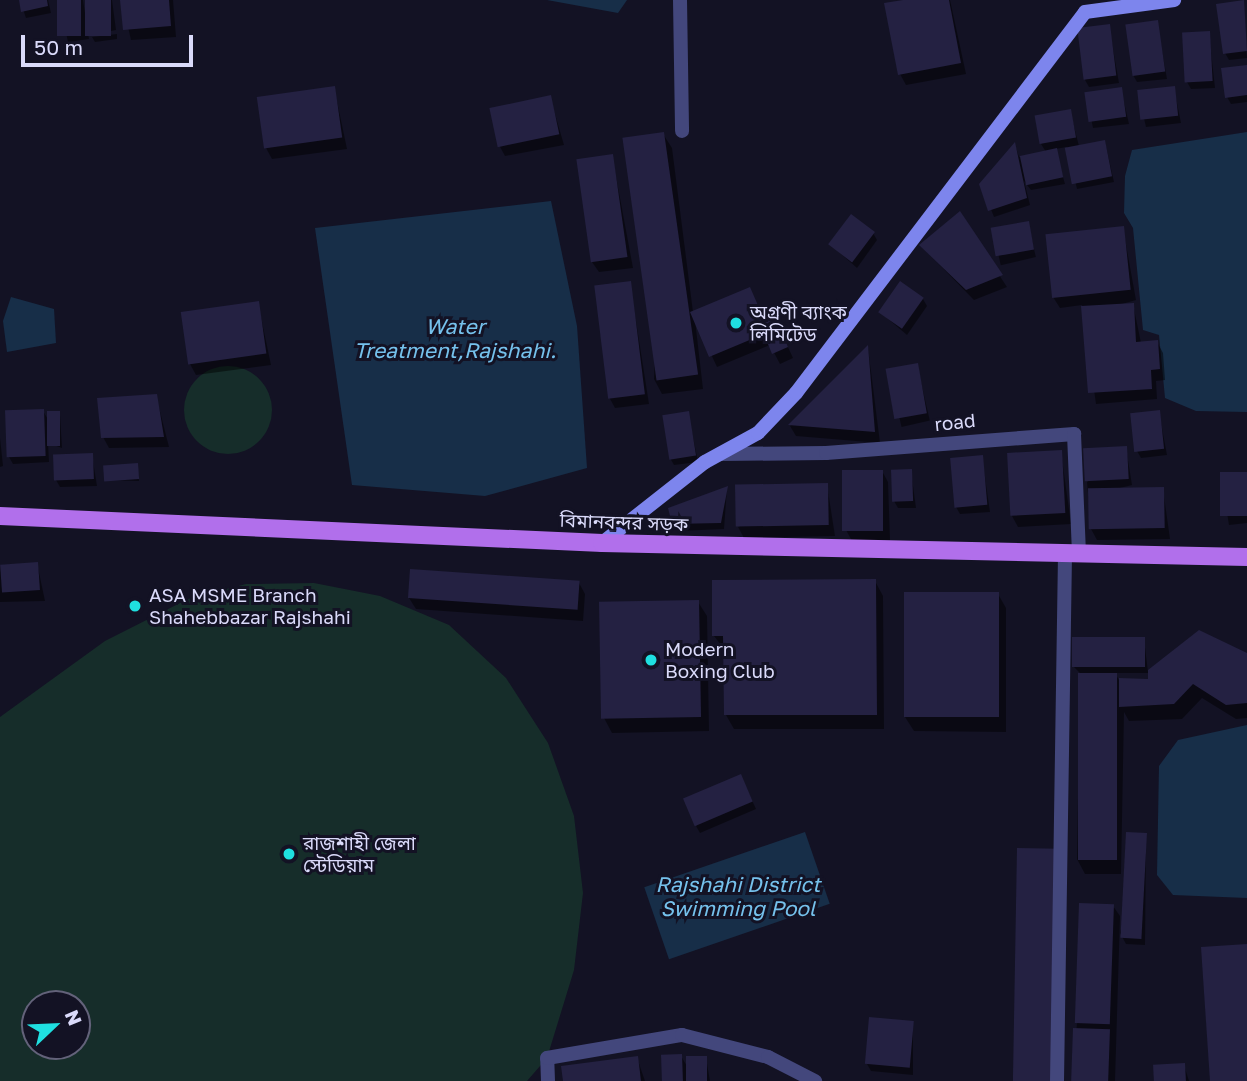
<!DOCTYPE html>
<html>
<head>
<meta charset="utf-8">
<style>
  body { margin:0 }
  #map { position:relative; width:1247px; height:1081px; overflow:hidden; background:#131224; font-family:"Golos Text","Noto Sans Bengali",sans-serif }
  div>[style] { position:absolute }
  .green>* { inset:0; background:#162d2a }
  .round { border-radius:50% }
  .water>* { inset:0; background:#172e48; transform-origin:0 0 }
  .shadow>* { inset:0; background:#0007; transform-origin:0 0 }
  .building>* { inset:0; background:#242142; transform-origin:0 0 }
  .street>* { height:14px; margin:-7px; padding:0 7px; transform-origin:7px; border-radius:7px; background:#43477c }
  .secondary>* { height:14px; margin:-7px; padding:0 7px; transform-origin:7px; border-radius:7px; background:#7d85ed }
  .primary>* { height:18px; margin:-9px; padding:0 9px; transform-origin:9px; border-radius:9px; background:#b16feb }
  .dots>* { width:19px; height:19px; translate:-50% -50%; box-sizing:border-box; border:4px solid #131224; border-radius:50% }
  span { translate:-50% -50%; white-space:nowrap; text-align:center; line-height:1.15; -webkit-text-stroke:6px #131224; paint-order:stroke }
  .poi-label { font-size:19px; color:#dadafa }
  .left { translate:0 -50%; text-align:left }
  .street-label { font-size:19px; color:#dadafa }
  .water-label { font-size:21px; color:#75c1ec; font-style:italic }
  .north { position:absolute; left:21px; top:990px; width:70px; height:70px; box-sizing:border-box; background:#131224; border:2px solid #63627a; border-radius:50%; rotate:67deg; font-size:19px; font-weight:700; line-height:28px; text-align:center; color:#dadafa }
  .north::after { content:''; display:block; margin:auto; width:24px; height:32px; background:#1fdfe0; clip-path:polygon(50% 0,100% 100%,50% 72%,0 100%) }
  .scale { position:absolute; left:21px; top:35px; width:172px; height:32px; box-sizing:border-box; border:4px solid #dadafa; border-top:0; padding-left:9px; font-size:21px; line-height:24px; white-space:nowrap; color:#dadafa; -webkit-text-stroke:5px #131224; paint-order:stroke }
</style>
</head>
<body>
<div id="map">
  <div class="green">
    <i class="round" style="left:184px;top:366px;width:88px;height:88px"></i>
    <i style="clip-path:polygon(evenodd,314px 583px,380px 596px,449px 625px,506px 678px,548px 743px,574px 816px,583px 893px,574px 970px,547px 1058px,527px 1081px,0 1081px,0 717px,105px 641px,188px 599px,246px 584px,314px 583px,35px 1004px,77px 1004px,77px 1046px,35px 1046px,35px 1004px)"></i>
  </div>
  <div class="water">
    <i style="clip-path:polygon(547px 0,627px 0,618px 13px)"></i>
    <i style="clip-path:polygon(1247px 132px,1247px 412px,1196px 411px,1165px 398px,1159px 335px,1143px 330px,1133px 228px,1124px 213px,1125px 176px,1132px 150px)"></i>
    <i style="clip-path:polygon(551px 201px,577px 326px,587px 468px,485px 496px,352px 485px,315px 228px)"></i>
    <i style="clip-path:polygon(11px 297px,54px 309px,56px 343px,7px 352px,3px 321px)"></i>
    <i style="clip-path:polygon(1247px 725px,1247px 898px,1173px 895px,1157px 875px,1159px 766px,1178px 740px)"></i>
    <i style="left:805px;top:832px;width:76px;height:170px;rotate:71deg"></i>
  </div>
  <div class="shadow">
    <i style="clip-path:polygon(20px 0,48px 0,51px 13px,26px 18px)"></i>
    <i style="clip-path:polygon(59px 0,83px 0,87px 26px,87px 0,112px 0,116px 30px,91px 35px,87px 28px,89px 39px,68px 42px)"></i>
    <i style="clip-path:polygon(122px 0,173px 0,176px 37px,131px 40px)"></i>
    <i style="clip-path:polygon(912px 0,950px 0,966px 74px,906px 85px,900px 74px)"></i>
    <i style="clip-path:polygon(1243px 2px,1247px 58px,1229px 60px,1225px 53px)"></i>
    <i style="clip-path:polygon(1157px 22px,1167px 79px,1137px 82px,1133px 75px)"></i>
    <i style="clip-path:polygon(1109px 26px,1119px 83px,1089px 87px,1085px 80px)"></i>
    <i style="clip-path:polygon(1209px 33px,1215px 88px,1191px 89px,1187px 82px)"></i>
    <i style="clip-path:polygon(117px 34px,117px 39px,95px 42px,92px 37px)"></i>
    <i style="clip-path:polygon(1247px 67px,1247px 102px,1231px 104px,1227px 97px)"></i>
    <i style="clip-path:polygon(334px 87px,347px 149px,272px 159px,266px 148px)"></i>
    <i style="clip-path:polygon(1174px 88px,1181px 123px,1146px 127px,1138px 92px)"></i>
    <i style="clip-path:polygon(1121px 89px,1129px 124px,1093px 128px,1086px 93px)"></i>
    <i style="clip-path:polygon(550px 97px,564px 145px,505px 156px,499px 145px)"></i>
    <i style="clip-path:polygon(1070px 111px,1079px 146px,1105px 142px,1114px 182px,1077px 189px,1067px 147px,1055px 149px,1065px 184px,1031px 190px,1024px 181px,1030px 205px,994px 217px,981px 184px,1015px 145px,1019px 157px,1046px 152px,1041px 144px)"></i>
    <i style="clip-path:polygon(663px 134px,672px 148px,693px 312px,770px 308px,793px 358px,780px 364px,770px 345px,717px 367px,695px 320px,703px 389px,662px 394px,654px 379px)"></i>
    <i style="clip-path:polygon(612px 155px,633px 268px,599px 272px,592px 262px)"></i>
    <i style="clip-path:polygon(959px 214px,1007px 287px,974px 300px,921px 246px)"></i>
    <i style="left:1028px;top:223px;width:35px;height:36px;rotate:77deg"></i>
    <i style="clip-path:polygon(1123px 228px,1136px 300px,1115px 306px,1133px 304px,1141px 343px,1157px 342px,1163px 353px,1165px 380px,1156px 381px,1157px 399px,1096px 404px,1082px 305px,1060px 308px,1053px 297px)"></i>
    <i style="clip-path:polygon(873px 233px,877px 240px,857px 268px,831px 245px)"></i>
    <i style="clip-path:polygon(630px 283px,649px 404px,615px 408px,609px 397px)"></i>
    <i style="clip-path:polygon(923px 299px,927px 306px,907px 335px,880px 312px)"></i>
    <i style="clip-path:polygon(258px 303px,271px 365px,196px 375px,190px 364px)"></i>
    <i style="clip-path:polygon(868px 348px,880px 443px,796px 436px,790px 426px)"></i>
    <i style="left:917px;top:365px;width:57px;height:29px;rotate:77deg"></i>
    <i style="clip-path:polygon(156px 396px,169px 447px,109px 448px,103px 437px)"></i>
    <i style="clip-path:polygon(43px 411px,49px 421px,60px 415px,62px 448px,48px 443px,49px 462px,13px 464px,9px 457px)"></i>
    <i style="clip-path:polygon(688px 412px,698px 462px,674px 465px,670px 458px)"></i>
    <i style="clip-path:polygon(1159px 412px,1167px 455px,1141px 458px,1137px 451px)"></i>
    <i style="clip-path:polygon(0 438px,3px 466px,0 467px)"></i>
    <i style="clip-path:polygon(1126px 448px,1132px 485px,1112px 490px,1163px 489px,1170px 539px,1097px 540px,1091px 529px,1087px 482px)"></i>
    <i style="clip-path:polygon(1061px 452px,1071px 524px,1018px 527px,1012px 516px)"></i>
    <i style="clip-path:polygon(92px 455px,97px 486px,60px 487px,56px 480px)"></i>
    <i style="clip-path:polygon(982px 457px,990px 512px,960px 514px,956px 507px)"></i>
    <i style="clip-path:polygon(137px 465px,139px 481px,105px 480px)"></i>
    <i style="clip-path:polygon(882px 471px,888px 482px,890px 540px,852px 541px,846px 530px)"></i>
    <i style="clip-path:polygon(911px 471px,916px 508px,898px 508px,894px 501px)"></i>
    <i style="clip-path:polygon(1247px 473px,1247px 523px,1229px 525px,1221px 476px)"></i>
    <i style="clip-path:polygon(827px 485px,835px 536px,744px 538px,738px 527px)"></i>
    <i style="clip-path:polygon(727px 488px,724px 529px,678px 531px,674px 524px)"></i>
    <i style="clip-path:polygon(37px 563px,45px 601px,0 602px,0 565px)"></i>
    <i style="clip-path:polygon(875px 581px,883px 596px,884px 729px,734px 729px,726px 715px,725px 650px,714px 636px)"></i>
    <i style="clip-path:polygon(579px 583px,585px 594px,583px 621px,416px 609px,409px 598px)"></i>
    <i style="clip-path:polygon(998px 594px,1006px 608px,1006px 732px,914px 731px,905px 717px)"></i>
    <i style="clip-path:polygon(698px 602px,707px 616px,709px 731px,612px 733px,604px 718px)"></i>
    <i style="clip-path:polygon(evenodd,1144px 639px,1148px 672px,1247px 655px,1247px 718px,1236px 719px,1202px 698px,1182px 719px,1129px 721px,1124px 712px,1121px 874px,1085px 874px,1077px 859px,1080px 673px,1073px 666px,1144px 639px,1115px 673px,1150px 673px,1150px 680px,1119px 680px,1115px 673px)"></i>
    <i style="clip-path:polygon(744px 783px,756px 809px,700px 833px,696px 826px)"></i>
    <i style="clip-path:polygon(1146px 835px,1145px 945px,1126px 944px,1120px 933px)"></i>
    <i style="clip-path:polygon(1113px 906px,1120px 916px,1115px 1081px,1073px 1081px,1077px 1022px)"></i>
    <i style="clip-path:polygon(913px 1023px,913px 1075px,871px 1071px,867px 1064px)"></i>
    <i style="clip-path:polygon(681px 1056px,688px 1068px,706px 1058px,710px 1081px,664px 1081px)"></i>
    <i style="clip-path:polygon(637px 1058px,645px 1081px,565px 1081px)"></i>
    <i style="clip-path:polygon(1184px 1065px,1189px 1081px,1156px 1081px)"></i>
  </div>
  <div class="building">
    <i style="clip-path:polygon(19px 0,47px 0,48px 6px,21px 12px)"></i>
    <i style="left:57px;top:0;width:24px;height:36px"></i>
    <i style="left:85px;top:0;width:26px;height:36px"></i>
    <i style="clip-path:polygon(120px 0,169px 0,171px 26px,123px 30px)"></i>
    <i style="clip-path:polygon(903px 0,949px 0,961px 63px,898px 75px,884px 3px)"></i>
    <i style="clip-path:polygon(1244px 0,1247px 51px,1223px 54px,1216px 4px)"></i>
    <i style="left:1158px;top:20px;width:52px;height:33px;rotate:82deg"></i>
    <i style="left:1110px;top:24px;width:52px;height:33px;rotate:83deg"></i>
    <i style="left:1210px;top:31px;width:50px;height:28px;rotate:87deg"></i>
    <i style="clip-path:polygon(1247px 65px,1247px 95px,1225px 98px,1221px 68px)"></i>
    <i style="left:335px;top:86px;width:52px;height:79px;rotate:82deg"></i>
    <i style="left:1175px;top:86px;width:30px;height:38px;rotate:84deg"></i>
    <i style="left:1122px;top:87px;width:30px;height:38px;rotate:82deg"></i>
    <i style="left:551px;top:95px;width:40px;height:63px;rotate:78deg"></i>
    <i style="left:1071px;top:109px;width:29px;height:37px;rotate:80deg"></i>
    <i style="left:664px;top:132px;width:245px;height:42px;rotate:82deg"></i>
    <i style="left:1105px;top:140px;width:37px;height:41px;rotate:79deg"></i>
    <i style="clip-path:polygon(1015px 142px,1027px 198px,988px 211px,979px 184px)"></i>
    <i style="left:1057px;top:148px;width:30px;height:38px;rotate:78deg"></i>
    <i style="left:613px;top:154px;width:104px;height:37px;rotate:82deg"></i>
    <i style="clip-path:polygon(960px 211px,1003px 275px,966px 290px,919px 245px)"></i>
    <i style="left:851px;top:214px;width:30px;height:38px;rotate:37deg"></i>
    <i style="left:1029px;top:221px;width:29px;height:39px;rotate:80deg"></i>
    <i style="left:1124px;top:226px;width:64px;height:79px;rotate:84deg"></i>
    <i style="left:631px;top:281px;width:114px;height:37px;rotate:83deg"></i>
    <i style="left:900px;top:281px;width:29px;height:38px;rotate:35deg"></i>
    <i style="clip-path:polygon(750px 287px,760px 310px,771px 306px,788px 347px,772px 354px,764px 334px,709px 357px,690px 312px)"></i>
    <i style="left:259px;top:301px;width:53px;height:79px;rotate:82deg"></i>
    <i style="clip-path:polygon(1134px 303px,1136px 342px,1158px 340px,1160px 369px,1151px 370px,1152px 389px,1088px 393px,1081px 306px)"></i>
    <i style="clip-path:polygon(868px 345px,875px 432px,788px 425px)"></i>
    <i style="left:918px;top:363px;width:51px;height:33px;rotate:80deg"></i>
    <i style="clip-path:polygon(157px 394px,164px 437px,101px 438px,97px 398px)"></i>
    <i style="left:44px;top:409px;width:47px;height:39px;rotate:88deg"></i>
    <i style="left:1160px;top:410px;width:39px;height:30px;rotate:84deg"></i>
    <i style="left:47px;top:411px;width:13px;height:35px"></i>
    <i style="left:689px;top:411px;width:45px;height:27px;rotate:81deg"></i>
    <i style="left:1127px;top:446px;width:33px;height:44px;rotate:87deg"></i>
    <i style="left:1062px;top:450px;width:63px;height:55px;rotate:87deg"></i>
    <i style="left:93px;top:453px;width:26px;height:40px;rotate:88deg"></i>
    <i style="left:983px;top:455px;width:50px;height:33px;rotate:85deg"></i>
    <i style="left:138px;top:463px;width:16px;height:35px;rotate:86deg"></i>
    <i style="left:912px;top:469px;width:32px;height:21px;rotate:88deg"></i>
    <i style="left:842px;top:470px;width:41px;height:61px"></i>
    <i style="left:1247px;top:472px;width:44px;height:27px;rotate:90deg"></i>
    <i style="left:828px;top:483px;width:42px;height:93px;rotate:89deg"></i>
    <i style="clip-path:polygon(728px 486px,721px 523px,672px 524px,668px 508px)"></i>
    <i style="left:1164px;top:487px;width:41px;height:76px;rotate:89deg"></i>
    <i style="left:38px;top:562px;width:28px;height:38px;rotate:86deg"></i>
    <i style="left:410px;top:569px;width:170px;height:29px;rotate:4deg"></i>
    <i style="clip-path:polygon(876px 579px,877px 715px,724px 715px,723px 636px,712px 636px,712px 580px)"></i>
    <i style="left:904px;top:592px;width:95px;height:125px"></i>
    <i style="left:699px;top:600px;width:117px;height:100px;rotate:89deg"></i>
    <i style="clip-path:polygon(1199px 630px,1247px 653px,1247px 703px,1226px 705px,1193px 684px,1174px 704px,1119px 707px,1119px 678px,1148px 679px,1148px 670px)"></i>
    <i style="left:1072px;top:637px;width:73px;height:30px"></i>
    <i style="left:1078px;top:673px;width:39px;height:187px"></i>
    <i style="left:741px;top:774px;width:30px;height:63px;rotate:67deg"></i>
    <i style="left:1126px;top:832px;width:21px;height:106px;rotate:3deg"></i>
    <i style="left:1017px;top:848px;width:41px;height:233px;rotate:1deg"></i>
    <i style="left:1079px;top:903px;width:35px;height:120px;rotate:2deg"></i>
    <i style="clip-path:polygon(1247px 944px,1247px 1081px,1210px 1081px,1201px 947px)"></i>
    <i style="left:869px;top:1017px;width:45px;height:47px;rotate:5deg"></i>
    <i style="left:1073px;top:1028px;width:37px;height:53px;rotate:2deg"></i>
    <i style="left:682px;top:1054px;width:27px;height:21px;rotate:88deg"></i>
    <i style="clip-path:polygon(638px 1056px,641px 1081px,563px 1081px,561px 1066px)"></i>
    <i style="left:686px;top:1056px;width:21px;height:25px"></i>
    <i style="left:1185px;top:1063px;width:18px;height:32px;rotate:87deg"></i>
  </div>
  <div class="street">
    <i style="left:680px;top:0;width:131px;rotate:89.1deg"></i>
    <i style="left:720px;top:454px;width:106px;rotate:-0.5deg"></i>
    <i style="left:826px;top:453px;width:249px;rotate:-4.4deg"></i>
    <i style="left:1074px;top:434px;width:119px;rotate:87.6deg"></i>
    <i style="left:548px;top:1081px;width:23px;rotate:-92deg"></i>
    <i style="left:547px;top:1058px;width:137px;rotate:-9.7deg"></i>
    <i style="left:682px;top:1035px;width:89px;rotate:14.3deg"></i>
    <i style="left:768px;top:1057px;width:53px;rotate:27.1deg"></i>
    <i style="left:1057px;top:1081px;width:528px;rotate:-89.13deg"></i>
  </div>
  <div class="secondary">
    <i style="left:602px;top:543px;width:131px;rotate:-38.2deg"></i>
    <i style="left:705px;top:462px;width:60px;rotate:-28.7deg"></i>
    <i style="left:758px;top:433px;width:55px;rotate:-46.5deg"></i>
    <i style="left:796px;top:393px;width:478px;rotate:-52.8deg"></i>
    <i style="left:1085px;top:12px;width:90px;rotate:-7.7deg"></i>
  </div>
  <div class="primary">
    <i style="left:0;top:516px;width:603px;rotate:2.57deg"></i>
    <i style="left:602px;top:543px;width:645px;rotate:1.24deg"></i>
  </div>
  <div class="dots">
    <i style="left:736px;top:323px;background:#1fdfe0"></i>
    <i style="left:135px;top:606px;background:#1fdfe0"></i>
    <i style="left:651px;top:660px;background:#1fdfe0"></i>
    <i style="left:289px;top:854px;background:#1fdfe0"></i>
  </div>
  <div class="poi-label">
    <span class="left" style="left:750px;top:323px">অগ্রণী ব্যাংক<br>লিমিটেড</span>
    <span class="left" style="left:149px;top:606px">ASA MSME Branch<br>Shahebbazar Rajshahi</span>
    <span class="left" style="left:665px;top:660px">Modern<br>Boxing Club</span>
    <span class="left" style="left:303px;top:854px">রাজশাহী জেলা<br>স্টেডিয়াম</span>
  </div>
  <div class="street-label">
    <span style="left:955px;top:422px;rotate:-6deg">road</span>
    <span style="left:624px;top:522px;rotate:2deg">বিমানবন্দর সড়ক</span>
  </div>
  <div class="water-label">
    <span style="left:455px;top:338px">Water<br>Treatment,Rajshahi.</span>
    <span style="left:738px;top:896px">Rajshahi District<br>Swimming Pool</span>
  </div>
  <div class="north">N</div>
  <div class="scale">50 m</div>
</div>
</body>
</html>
